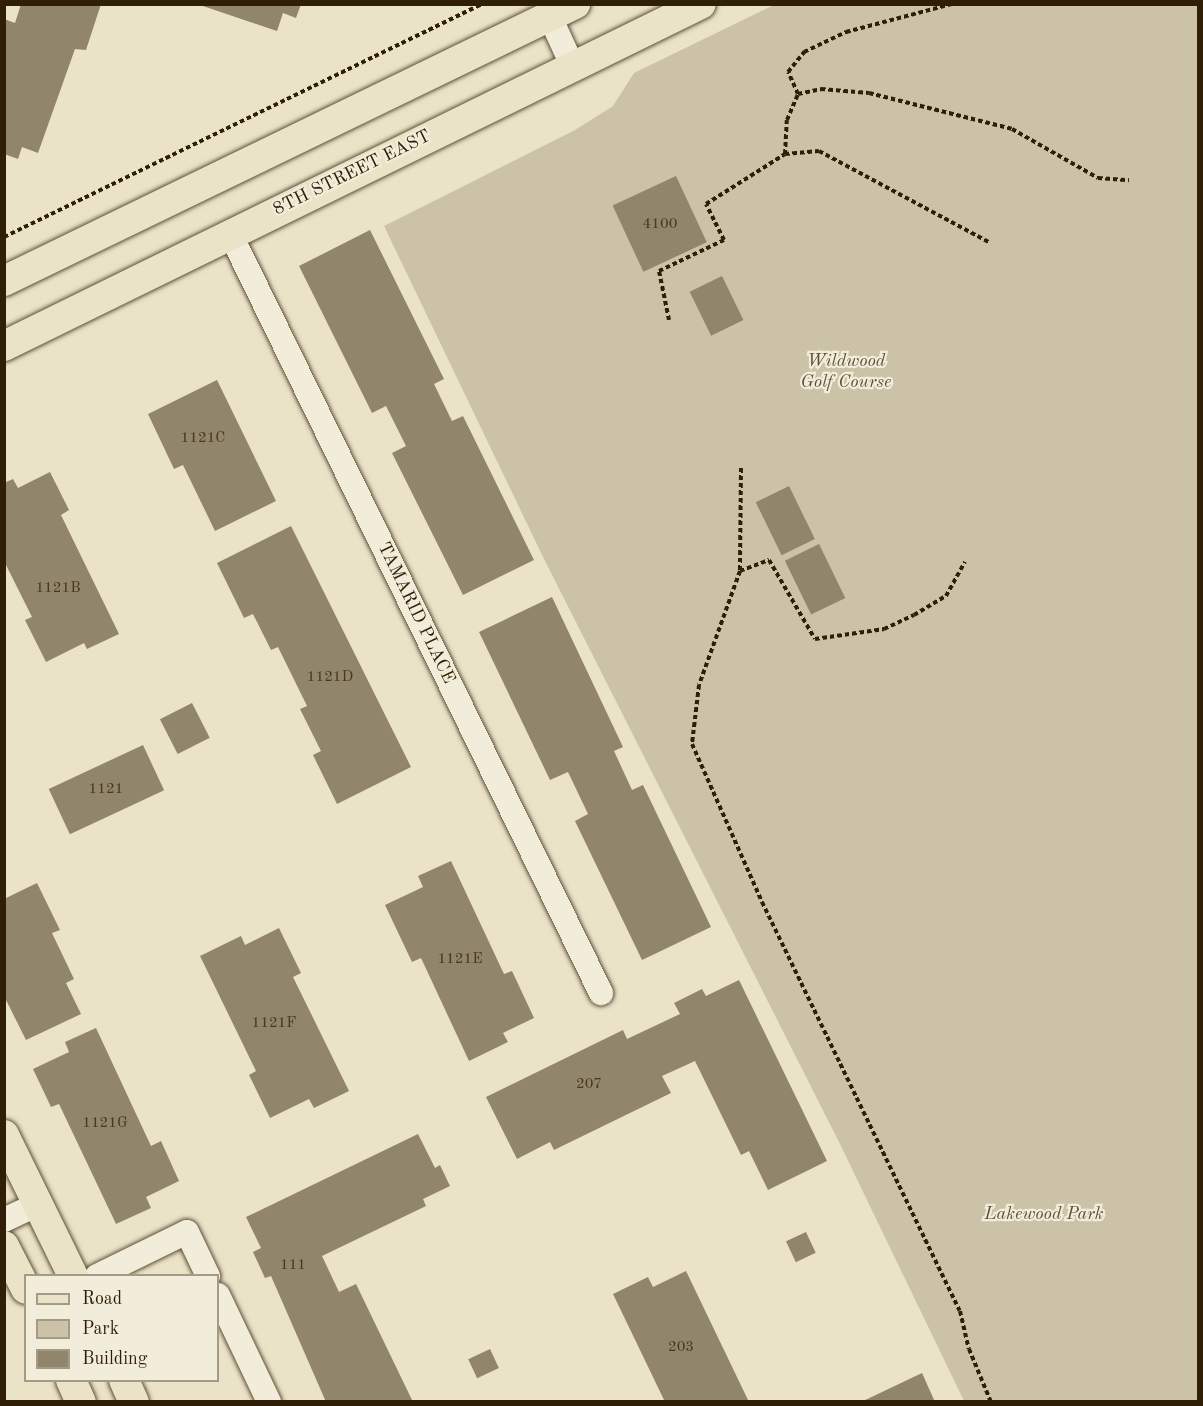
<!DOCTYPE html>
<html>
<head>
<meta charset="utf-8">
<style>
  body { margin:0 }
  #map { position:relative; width:1203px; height:1406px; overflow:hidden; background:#ebe3c8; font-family:"Old Standard TT",serif }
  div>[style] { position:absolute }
  .green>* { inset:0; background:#cbc2a7 }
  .building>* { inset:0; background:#91856b; transform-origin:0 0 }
  .path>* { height:4px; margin-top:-2px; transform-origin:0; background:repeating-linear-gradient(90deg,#301f06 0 4.5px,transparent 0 7.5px) }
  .roads { filter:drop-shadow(0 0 2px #5f5036) drop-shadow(0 0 2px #5f5036) }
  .minor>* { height:24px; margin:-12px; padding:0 12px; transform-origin:12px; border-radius:12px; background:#f2eddb }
  .major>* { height:30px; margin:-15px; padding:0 15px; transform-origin:15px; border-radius:15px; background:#ebe3c8 }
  span { translate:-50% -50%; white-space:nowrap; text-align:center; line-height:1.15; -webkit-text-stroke:4.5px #f2eddb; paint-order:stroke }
  .number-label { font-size:15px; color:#48381f }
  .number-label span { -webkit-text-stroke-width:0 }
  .street-label { font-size:18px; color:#301f06 }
  .park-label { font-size:18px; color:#5e5036; font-style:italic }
  .frame { position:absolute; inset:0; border:6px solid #301f06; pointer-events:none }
  .legend { position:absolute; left:24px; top:1274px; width:195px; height:108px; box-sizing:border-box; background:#f2eddb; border:2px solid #a49b86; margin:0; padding:8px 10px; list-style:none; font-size:18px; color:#301f06 }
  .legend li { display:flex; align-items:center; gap:12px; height:30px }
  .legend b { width:30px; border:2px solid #a49b86 }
</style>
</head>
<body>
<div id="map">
  <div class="green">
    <i style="clip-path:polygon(774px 5px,1198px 5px,1198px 1401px,964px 1401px,839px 1142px,544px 559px,384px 226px,575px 130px,613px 106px,634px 73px)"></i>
  </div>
  <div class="building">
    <i style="clip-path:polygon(21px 4px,101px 4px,86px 50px,75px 49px,38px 153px,22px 147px,18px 159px,4px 154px,4px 19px,15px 23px)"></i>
    <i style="clip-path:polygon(197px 4px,301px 4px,296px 18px,283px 13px,277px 31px)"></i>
    <i style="left:676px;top:176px;width:73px;height:70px;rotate:65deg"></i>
    <i style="clip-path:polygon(370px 230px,444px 379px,434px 384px,452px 421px,463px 416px,534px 560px,463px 595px,392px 453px,406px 446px,386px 406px,372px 413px,299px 266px)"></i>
    <i style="left:722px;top:276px;width:49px;height:36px;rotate:64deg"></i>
    <i style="clip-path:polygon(217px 380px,276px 501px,215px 531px,183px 465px,174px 469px,148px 414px)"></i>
    <i style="clip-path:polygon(50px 472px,69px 510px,61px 515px,119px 634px,87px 649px,84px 643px,46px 662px,25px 620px,32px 617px,4px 561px,4px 483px,13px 479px,18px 488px)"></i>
    <i style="left:789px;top:486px;width:59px;height:37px;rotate:64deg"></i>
    <i style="clip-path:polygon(291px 526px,411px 767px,337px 804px,313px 755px,321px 751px,300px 709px,307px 706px,278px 647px,271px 650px,253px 614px,244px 618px,217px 563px)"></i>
    <i style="left:819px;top:544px;width:60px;height:38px;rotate:64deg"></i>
    <i style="clip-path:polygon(552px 597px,623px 747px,614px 751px,632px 790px,643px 785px,711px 927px,642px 960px,575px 821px,588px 814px,568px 772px,550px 780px,479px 632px)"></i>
    <i style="left:192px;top:703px;width:39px;height:36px;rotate:63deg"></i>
    <i style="left:143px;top:745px;width:50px;height:104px;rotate:65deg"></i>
    <i style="clip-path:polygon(451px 861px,504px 974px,512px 971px,534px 1018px,503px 1033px,508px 1042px,469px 1061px,421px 958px,412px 962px,385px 905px,423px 887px,418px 876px)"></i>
    <i style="clip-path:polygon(37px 883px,60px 930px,52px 933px,74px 979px,66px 983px,81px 1014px,26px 1040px,4px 996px,4px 899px)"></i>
    <i style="clip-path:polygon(279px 928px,301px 973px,293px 977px,349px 1091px,314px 1108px,309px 1099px,270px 1118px,249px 1075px,256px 1071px,200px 956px,241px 936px,245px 945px)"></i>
    <i style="clip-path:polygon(739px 980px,827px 1161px,768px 1190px,749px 1151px,741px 1155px,695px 1061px,662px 1076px,671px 1093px,554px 1150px,550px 1142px,517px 1159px,486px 1097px,623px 1030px,627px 1039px,680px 1014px,674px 1003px,702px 989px,706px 996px)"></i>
    <i style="clip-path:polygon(96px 1028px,151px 1146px,161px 1141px,179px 1181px,146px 1197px,151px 1208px,116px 1224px,59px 1104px,51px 1107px,33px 1069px,69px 1052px,65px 1042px)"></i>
    <i style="clip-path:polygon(418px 1134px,435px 1168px,440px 1165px,450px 1186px,423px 1199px,426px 1206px,322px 1256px,339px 1292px,356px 1284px,412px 1400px,326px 1402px,271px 1276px,265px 1278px,253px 1252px,261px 1248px,246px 1217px)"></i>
    <i style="left:806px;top:1232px;width:23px;height:22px;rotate:65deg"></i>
    <i style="clip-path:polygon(686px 1271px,749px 1402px,665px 1402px,613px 1294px,648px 1277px,653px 1287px)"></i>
    <i style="left:490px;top:1349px;width:21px;height:24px;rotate:65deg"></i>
    <i style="clip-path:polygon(922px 1373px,935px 1402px,861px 1402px)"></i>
  </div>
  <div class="path">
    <i style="left:798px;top:94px;width:24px;rotate:-114deg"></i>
    <i style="left:788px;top:72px;width:26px;rotate:-51deg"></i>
    <i style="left:804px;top:52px;width:47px;rotate:-25.5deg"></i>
    <i style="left:846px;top:32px;width:110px;rotate:-14.8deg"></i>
    <i style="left:785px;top:154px;width:34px;rotate:-87deg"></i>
    <i style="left:787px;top:120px;width:28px;rotate:-67deg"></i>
    <i style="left:798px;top:94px;width:24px;rotate:-12deg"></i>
    <i style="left:821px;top:89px;width:48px;rotate:4.8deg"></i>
    <i style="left:869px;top:93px;width:147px;rotate:14.1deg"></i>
    <i style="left:1012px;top:129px;width:99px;rotate:29.7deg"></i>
    <i style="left:1098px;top:178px;width:31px;rotate:4deg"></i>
    <i style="left:4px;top:237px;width:532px;rotate:-25.99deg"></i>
    <i style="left:669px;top:320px;width:50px;rotate:-101.5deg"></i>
    <i style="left:659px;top:271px;width:72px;rotate:-25.5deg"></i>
    <i style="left:724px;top:240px;width:40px;rotate:-116.6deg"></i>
    <i style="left:706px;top:204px;width:93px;rotate:-32.3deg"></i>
    <i style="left:785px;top:154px;width:34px;rotate:-5deg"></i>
    <i style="left:819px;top:151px;width:193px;rotate:28.2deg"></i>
    <i style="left:741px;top:468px;width:103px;rotate:90.6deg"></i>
    <i style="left:740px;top:571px;width:121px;rotate:109.8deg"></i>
    <i style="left:699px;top:685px;width:59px;rotate:96.8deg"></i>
    <i style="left:692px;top:744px;width:173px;rotate:66.1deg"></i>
    <i style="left:762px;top:902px;width:454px;rotate:64.2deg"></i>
    <i style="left:960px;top:1311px;width:39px;rotate:77deg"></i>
    <i style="left:969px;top:1349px;width:57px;rotate:67.5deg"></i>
    <i style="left:740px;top:571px;width:31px;rotate:-21deg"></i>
    <i style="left:769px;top:560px;width:91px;rotate:59.8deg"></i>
    <i style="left:815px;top:639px;width:70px;rotate:-8.2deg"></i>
    <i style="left:884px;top:629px;width:33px;rotate:-25deg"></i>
    <i style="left:914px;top:615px;width:37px;rotate:-31deg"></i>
    <i style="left:946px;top:596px;width:39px;rotate:-61deg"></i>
  </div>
  <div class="roads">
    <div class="minor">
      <i style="left:550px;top:17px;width:53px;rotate:65.4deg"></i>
      <i style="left:230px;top:233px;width:846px;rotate:63.98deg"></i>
      <i style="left:4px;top:1220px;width:38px;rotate:-25deg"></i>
      <i style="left:97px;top:1276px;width:100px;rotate:-26.1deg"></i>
      <i style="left:187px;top:1232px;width:49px;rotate:64.5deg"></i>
      <i style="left:218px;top:1295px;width:119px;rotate:64.5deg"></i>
    </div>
    <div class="major">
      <i style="left:4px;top:281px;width:635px;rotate:-25.88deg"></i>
      <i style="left:4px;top:346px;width:776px;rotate:-26.14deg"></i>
      <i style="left:4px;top:1135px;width:157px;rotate:63.9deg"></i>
      <i style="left:4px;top:1246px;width:48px;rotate:62.9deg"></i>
      <i style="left:71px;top:1380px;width:24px;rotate:66deg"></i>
      <i style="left:124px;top:1380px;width:24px;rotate:66deg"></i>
    </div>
  </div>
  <div class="number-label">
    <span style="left:660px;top:225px">4100</span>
    <span style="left:203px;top:439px">1121C</span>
    <span style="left:58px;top:589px">1121B</span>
    <span style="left:330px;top:678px">1121D</span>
    <span style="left:106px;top:790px">1121</span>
    <span style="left:460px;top:960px">1121E</span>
    <span style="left:274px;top:1024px">1121F</span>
    <span style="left:589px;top:1085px">207</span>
    <span style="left:105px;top:1124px">1121G</span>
    <span style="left:293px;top:1266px">111</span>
    <span style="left:681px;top:1348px">203</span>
  </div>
  <div class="street-label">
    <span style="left:352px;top:173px;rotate:-26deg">8TH STREET EAST</span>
    <span style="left:416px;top:613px;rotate:64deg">TAMARID PLACE</span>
  </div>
  <div class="park-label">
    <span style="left:846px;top:372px">Wildwood<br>Golf Course</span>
    <span style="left:1044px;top:1214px">Lakewood Park</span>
  </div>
  <div class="frame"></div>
  <ul class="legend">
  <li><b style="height:8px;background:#ebe3c8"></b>Road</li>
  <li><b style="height:16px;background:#cbc2a7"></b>Park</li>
  <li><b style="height:16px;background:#91856b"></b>Building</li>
  </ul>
</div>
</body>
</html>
